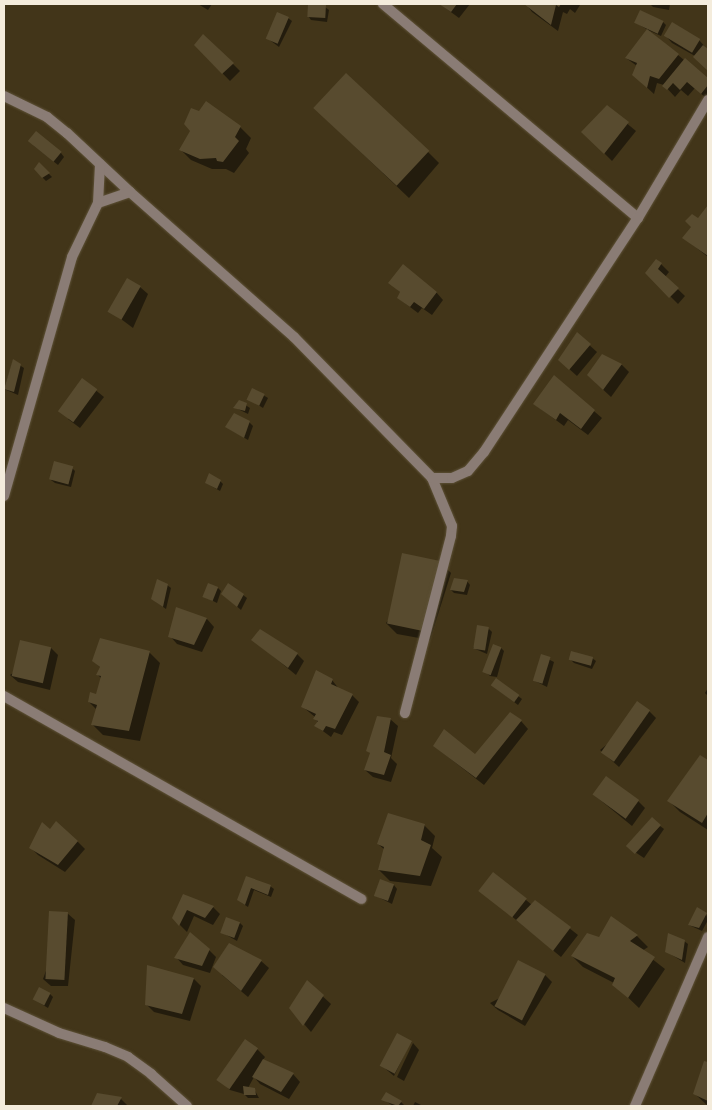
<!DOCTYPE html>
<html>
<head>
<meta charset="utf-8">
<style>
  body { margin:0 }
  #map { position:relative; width:712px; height:1110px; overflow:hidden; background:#423519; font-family:"PT Sans Narrow",sans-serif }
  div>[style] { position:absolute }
  .shadow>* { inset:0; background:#0007 }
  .building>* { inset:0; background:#584b2f; transform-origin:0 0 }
  .roads { filter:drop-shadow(0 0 1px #5e5238) drop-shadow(0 0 1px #5e5238) }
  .minor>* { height:10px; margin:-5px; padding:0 5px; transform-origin:5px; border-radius:5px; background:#8a7c75 }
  span { translate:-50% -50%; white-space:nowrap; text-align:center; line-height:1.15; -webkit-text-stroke:5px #231d11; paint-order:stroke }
  .frame { position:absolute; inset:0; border:5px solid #f4ecdc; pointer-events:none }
</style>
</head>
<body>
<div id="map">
  <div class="shadow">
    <i style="clip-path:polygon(198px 4px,212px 4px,208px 10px)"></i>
    <i style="clip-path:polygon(440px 4px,470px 4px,459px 18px)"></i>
    <i style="clip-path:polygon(526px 4px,578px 4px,580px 5px,575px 13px,570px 9px,567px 14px,563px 12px,558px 31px,532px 12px)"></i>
    <i style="clip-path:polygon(650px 4px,670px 4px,669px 10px,653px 7px)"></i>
    <i style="clip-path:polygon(325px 7px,329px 10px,327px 22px,311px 20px,308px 16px)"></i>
    <i style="clip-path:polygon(288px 18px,292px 21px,279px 47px,267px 38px)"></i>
    <i style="clip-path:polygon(635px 22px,663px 22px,666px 25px,661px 36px,648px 30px,708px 80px,708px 100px,695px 88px,688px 96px,681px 90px,675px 97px,664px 85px,657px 83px,654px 94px,641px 82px,637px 66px,626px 58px,648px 30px)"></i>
    <i style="clip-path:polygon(665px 35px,699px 40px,708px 50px,708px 70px,695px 56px,672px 43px)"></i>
    <i style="clip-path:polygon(195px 45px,233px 64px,240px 71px,230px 81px)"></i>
    <i style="clip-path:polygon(607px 107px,636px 131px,612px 161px,583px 132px)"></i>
    <i style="clip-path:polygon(327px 120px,428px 152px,439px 163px,409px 198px)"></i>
    <i style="clip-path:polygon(240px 127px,251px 138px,246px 149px,249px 153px,234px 173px,226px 169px,212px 169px,191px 160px,180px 149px)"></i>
    <i style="clip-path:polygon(33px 145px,61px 153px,64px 157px,58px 165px)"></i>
    <i style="clip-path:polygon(39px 164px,52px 177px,46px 181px,42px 177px)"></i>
    <i style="clip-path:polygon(708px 208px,708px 257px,684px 238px)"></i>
    <i style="clip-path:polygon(657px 260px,669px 272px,665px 277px,685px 296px,678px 304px,647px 273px)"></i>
    <i style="clip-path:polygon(390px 283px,436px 292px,443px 300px,432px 315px,422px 308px,418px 313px,398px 298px,401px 293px)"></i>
    <i style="clip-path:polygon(140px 287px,148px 294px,133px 328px,113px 313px)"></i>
    <i style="clip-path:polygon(577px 334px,597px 352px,577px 376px,567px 367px)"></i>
    <i style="clip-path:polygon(602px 356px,622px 365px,629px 372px,611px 397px,596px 383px)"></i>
    <i style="clip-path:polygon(13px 361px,24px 368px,18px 395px,4px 389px)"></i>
    <i style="clip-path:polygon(554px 377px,602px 418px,588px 435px,568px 420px,564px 426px,534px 404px)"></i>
    <i style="clip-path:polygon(83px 380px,104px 397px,80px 428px,68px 419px)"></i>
    <i style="clip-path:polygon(253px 389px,268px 398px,263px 408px,249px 399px)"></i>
    <i style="clip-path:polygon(239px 401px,250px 408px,248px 414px,234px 407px)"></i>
    <i style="clip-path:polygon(249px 422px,253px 426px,248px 440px,226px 427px)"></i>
    <i style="clip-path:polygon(72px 468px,75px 471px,71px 487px,55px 483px,51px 480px)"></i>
    <i style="clip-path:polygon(220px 481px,223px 484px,220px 491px,206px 483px)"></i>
    <i style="clip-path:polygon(440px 562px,451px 573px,430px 640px,397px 634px,386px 623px)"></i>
    <i style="clip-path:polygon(467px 581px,470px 585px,467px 595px,454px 593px,451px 590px)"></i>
    <i style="clip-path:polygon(167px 585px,171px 588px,166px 609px,156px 602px)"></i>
    <i style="clip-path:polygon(218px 588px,221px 591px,217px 603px,205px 597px)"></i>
    <i style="clip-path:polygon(243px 595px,247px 598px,241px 610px,226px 597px)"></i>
    <i style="clip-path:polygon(177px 609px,207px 619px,214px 627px,202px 652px,177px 644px,170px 636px)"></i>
    <i style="clip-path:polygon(489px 629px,492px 632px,487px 654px,473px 648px)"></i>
    <i style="clip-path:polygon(253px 640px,297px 654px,304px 661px,296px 675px)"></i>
    <i style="clip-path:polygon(51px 648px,58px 655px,50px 690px,18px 682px,10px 675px)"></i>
    <i style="clip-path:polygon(501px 648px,504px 651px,497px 677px,490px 676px,487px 673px)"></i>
    <i style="clip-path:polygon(149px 652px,160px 663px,140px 741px,103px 735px,92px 724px,97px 710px,89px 702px,97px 696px,102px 679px,98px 675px,101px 668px,93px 661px)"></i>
    <i style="clip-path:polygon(542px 656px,554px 662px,547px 687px,535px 681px)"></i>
    <i style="clip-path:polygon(592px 658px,596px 661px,592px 669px,574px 663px,570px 659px)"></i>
    <i style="clip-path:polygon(332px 680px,339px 689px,352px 695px,359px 702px,342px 735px,334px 732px,331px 737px,316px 726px,318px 723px,315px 717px,303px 707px)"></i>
    <i style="clip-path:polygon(495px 688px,518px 696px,522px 699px,518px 705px)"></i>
    <i style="clip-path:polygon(708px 688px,708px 696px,705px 693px)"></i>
    <i style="clip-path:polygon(649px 711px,656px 718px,619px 767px,600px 750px)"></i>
    <i style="clip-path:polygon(390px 719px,398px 726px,391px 758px,397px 764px,391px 782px,373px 777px,365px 770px,371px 754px,367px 750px)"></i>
    <i style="clip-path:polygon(521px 721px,528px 729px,484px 785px,434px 746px,475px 755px)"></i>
    <i style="clip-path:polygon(700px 756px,708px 761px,708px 830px,680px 812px,669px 801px)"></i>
    <i style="clip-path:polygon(594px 795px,638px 801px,645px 808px,632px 826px)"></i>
    <i style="clip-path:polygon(424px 825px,435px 836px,432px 848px,442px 857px,431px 886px,390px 881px,379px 870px,385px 850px,378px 844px)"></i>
    <i style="clip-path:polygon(660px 826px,664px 829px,644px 858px,635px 852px)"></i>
    <i style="clip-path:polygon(50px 831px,77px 841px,85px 849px,65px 872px,38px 855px,30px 847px)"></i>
    <i style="clip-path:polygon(247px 878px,270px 886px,274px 889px,271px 897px,254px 890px,248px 907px,242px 903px,238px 900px)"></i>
    <i style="clip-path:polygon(394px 885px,397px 889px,392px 904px,376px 896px)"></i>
    <i style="clip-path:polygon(481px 891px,526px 900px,532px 905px,535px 901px,578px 935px,561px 957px)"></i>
    <i style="clip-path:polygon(184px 896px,213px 907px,220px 914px,213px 925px,194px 916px,187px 932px,173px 918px)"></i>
    <i style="clip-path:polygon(67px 913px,75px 920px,68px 986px,51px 986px,43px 979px)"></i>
    <i style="clip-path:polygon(706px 914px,708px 920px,702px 931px,689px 925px)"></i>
    <i style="clip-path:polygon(611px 918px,637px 936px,648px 947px,642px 951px,665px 969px,639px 1008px,614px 984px,614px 983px,583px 967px,572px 956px,599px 938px)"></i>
    <i style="clip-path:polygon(240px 923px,243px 926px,237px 941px,223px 933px)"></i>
    <i style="clip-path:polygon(684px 941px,688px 944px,685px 963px,667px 952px)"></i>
    <i style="clip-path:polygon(209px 950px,216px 957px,210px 973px,183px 965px,176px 957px)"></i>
    <i style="clip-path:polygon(261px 961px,269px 968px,248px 997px,222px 975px)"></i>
    <i style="clip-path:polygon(545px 975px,552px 982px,525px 1026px,498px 1010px,490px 1003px)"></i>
    <i style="clip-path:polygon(194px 979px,201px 986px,190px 1021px,154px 1012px,146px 1004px)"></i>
    <i style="clip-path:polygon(307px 982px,331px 1004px,311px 1032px,290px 1008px)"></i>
    <i style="clip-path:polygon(50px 994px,53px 997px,48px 1008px,33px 999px)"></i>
    <i style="clip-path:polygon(397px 1035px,412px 1043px,410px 1043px,394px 1076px,381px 1065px)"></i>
    <i style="clip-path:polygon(413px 1043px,419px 1050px,404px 1081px,397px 1077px)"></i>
    <i style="clip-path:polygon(257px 1049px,265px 1057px,263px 1060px,293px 1074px,300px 1082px,289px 1099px,260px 1084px,254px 1077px,248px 1088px,254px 1089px,259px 1098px,248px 1098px,244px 1094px,230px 1090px,223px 1083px)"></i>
    <i style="clip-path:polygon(705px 1062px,708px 1063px,708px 1106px,695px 1094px)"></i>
    <i style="clip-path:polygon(98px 1094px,121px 1099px,128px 1106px,93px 1106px)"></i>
    <i style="clip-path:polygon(383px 1099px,401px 1102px,404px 1105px,393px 1106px)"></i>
    <i style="clip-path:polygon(415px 1102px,423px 1106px,413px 1106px)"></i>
  </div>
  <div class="building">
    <i style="left:308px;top:4px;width:18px;height:13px;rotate:3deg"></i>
    <i style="clip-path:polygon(439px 4px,457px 4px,451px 12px)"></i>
    <i style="clip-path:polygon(524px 4px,561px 4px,559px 7px,556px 5px,551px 25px)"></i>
    <i style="left:640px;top:10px;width:26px;height:14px;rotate:25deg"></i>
    <i style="left:277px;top:12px;width:13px;height:29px;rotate:23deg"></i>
    <i style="left:672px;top:22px;width:33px;height:16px;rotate:31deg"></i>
    <i style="clip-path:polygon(647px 29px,679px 54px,659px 79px,650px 76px,647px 88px,632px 75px,637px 63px,625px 58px)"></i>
    <i style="clip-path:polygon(203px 34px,234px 63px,222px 74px,194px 45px)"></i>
    <i style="clip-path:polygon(703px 45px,708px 49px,708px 71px,693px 57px)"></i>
    <i style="clip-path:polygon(685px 58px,708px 78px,708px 85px,701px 94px,687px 82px,680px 90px,673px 83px,667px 90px,662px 86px)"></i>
    <i style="left:346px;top:73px;width:114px;height:48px;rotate:43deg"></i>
    <i style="clip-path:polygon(206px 101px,241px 126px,235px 137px,239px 141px,223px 162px,217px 161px,216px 158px,200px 159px,179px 150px,190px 131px,184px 124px,191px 108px,199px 111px)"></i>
    <i style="clip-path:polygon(607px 105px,629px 122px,604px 154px,581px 132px)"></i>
    <i style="left:36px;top:131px;width:33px;height:13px;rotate:39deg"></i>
    <i style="clip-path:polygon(39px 162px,50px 173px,42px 178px,34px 169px)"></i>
    <i style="clip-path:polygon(708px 205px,708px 256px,682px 238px,691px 227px,685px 221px,692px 214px,698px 218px)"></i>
    <i style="clip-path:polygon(656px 259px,662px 263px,658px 269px,679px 288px,669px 298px,645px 273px)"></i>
    <i style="clip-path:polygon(403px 264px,437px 292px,424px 309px,414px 302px,410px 307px,397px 298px,400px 292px,388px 283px)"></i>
    <i style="left:127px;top:278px;width:16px;height:39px;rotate:30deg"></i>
    <i style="clip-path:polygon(577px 332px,591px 344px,569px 370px,558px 360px)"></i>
    <i style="clip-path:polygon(602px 354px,622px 364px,603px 390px,587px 375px)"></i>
    <i style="clip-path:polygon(13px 359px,21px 364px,14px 392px,4px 389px)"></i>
    <i style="clip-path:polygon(554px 375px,595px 410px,581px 429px,560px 413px,556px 420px,533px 404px)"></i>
    <i style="left:82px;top:378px;width:19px;height:41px;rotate:36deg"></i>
    <i style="left:252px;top:388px;width:14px;height:13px;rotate:25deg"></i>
    <i style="clip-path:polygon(239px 400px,247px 403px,245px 411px,233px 408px)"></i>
    <i style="clip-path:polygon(234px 413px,250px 421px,244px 438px,225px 427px)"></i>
    <i style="left:54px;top:461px;width:20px;height:19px;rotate:15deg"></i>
    <i style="clip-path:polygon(209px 473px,221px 480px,217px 489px,205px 483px)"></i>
    <i style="left:402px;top:553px;width:39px;height:72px;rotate:12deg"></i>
    <i style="clip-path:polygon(454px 578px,468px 580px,464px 592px,450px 590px)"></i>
    <i style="clip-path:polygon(157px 579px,168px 584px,163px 607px,151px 599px)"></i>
    <i style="left:208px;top:583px;width:11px;height:15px;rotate:22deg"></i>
    <i style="clip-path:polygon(228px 583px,244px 594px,237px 607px,221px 594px)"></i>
    <i style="clip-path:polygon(176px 607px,207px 618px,194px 645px,168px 637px)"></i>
    <i style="left:477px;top:625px;width:12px;height:24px;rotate:9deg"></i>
    <i style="clip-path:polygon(260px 629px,298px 653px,288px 668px,251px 640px)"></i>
    <i style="clip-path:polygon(100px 638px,150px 651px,129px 731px,91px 725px,97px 705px,88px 702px,90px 692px,96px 694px,101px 676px,96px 675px,100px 667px,92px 661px)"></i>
    <i style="left:20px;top:640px;width:32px;height:37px;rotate:13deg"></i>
    <i style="left:493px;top:644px;width:9px;height:30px;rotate:21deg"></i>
    <i style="left:571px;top:651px;width:23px;height:9px;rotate:15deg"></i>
    <i style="left:541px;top:654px;width:10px;height:28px;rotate:17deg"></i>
    <i style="clip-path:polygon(316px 670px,333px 679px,331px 684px,353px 694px,335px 729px,326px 726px,323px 731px,314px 726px,318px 721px,313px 719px,316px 714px,301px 707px)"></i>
    <i style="left:496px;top:678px;width:29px;height:9px;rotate:36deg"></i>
    <i style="left:637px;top:701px;width:16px;height:63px;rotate:35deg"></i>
    <i style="clip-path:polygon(510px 712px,522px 720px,476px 778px,433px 746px,444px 729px,475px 754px)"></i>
    <i style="clip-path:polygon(377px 716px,391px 718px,384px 752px,391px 755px,384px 775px,364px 770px,370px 753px,366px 751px)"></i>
    <i style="clip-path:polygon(700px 755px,708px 760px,708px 813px,702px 823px,667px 801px)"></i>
    <i style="left:606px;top:776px;width:41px;height:23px;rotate:36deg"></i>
    <i style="clip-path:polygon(388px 813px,425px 824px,421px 840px,431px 845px,420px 876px,378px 870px,384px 847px,377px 844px)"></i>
    <i style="left:652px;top:817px;width:12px;height:39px;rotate:42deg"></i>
    <i style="clip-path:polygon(56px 821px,78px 841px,58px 865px,29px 848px,42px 822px,50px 829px)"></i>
    <i style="left:493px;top:872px;width:43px;height:24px;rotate:38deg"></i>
    <i style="clip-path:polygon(246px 876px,271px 885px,268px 895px,251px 888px,245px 905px,237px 900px)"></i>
    <i style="left:380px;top:879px;width:15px;height:18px;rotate:20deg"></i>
    <i style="clip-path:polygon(183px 894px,214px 906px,205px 918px,187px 910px,179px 926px,172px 918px)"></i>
    <i style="clip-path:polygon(535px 900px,571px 927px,553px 951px,516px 920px)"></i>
    <i style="clip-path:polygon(697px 907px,707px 913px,699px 928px,688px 925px)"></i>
    <i style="left:49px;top:911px;width:19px;height:68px;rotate:3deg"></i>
    <i style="clip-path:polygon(611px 916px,638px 935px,630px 941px,655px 957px,628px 998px,612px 985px,615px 978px,571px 956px,587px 933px,599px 937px)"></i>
    <i style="left:226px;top:917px;width:15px;height:17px;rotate:20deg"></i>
    <i style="clip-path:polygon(190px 932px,210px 949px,202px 966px,174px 958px)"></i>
    <i style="clip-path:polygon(668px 933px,685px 940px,682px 960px,665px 952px)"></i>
    <i style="clip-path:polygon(229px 943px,262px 960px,241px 991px,213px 967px)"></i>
    <i style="left:518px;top:960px;width:31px;height:52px;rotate:27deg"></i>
    <i style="clip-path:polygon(147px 965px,194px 978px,182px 1014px,145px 1005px)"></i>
    <i style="clip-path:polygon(307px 980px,324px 995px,303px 1026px,289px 1008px)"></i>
    <i style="left:39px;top:987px;width:13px;height:14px;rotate:27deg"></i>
    <i style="left:397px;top:1033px;width:17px;height:37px;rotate:28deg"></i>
    <i style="left:245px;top:1039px;width:16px;height:50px;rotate:35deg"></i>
    <i style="clip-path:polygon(263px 1059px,294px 1073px,281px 1092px,252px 1077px)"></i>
    <i style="clip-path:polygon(704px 1061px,708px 1062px,708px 1101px,693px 1094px)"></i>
    <i style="clip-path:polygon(243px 1086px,255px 1088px,256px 1095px,244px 1095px)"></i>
    <i style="clip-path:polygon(386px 1092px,402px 1101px,398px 1106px,381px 1100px)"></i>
    <i style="clip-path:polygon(97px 1093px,122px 1097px,117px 1106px,91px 1106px)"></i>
  </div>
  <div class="roads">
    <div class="minor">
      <i style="left:383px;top:4px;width:333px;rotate:40deg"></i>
      <i style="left:638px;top:218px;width:137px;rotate:-59.3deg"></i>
      <i style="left:4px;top:96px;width:48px;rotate:26deg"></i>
      <i style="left:47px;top:117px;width:26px;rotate:39deg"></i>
      <i style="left:67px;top:133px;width:86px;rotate:43.1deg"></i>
      <i style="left:130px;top:192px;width:219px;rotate:41.5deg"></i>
      <i style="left:294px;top:337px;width:197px;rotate:45.6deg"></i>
      <i style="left:432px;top:478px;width:52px;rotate:67.4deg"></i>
      <i style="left:452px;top:526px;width:10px;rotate:96deg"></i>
      <i style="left:451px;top:536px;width:183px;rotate:104.6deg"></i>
      <i style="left:98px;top:203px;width:34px;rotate:-19deg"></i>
      <i style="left:432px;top:478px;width:20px"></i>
      <i style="left:452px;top:478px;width:17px;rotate:-24deg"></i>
      <i style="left:468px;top:471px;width:25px;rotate:-50deg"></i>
      <i style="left:484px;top:452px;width:280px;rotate:-56.7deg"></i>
      <i style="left:4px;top:496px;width:248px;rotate:-74.1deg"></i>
      <i style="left:72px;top:257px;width:60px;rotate:-64.3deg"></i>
      <i style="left:98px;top:203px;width:39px;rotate:-87deg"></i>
      <i style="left:4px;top:696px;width:411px;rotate:29.6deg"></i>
      <i style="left:4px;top:1008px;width:60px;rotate:24.4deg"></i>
      <i style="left:59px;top:1033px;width:48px;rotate:16.9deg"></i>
      <i style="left:105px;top:1047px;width:25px;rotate:23deg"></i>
      <i style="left:128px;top:1057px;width:29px;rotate:36deg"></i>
      <i style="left:151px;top:1074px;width:48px;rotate:41.6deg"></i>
      <i style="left:635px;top:1106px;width:184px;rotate:-66.6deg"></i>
    </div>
  </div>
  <div class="frame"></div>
</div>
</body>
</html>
